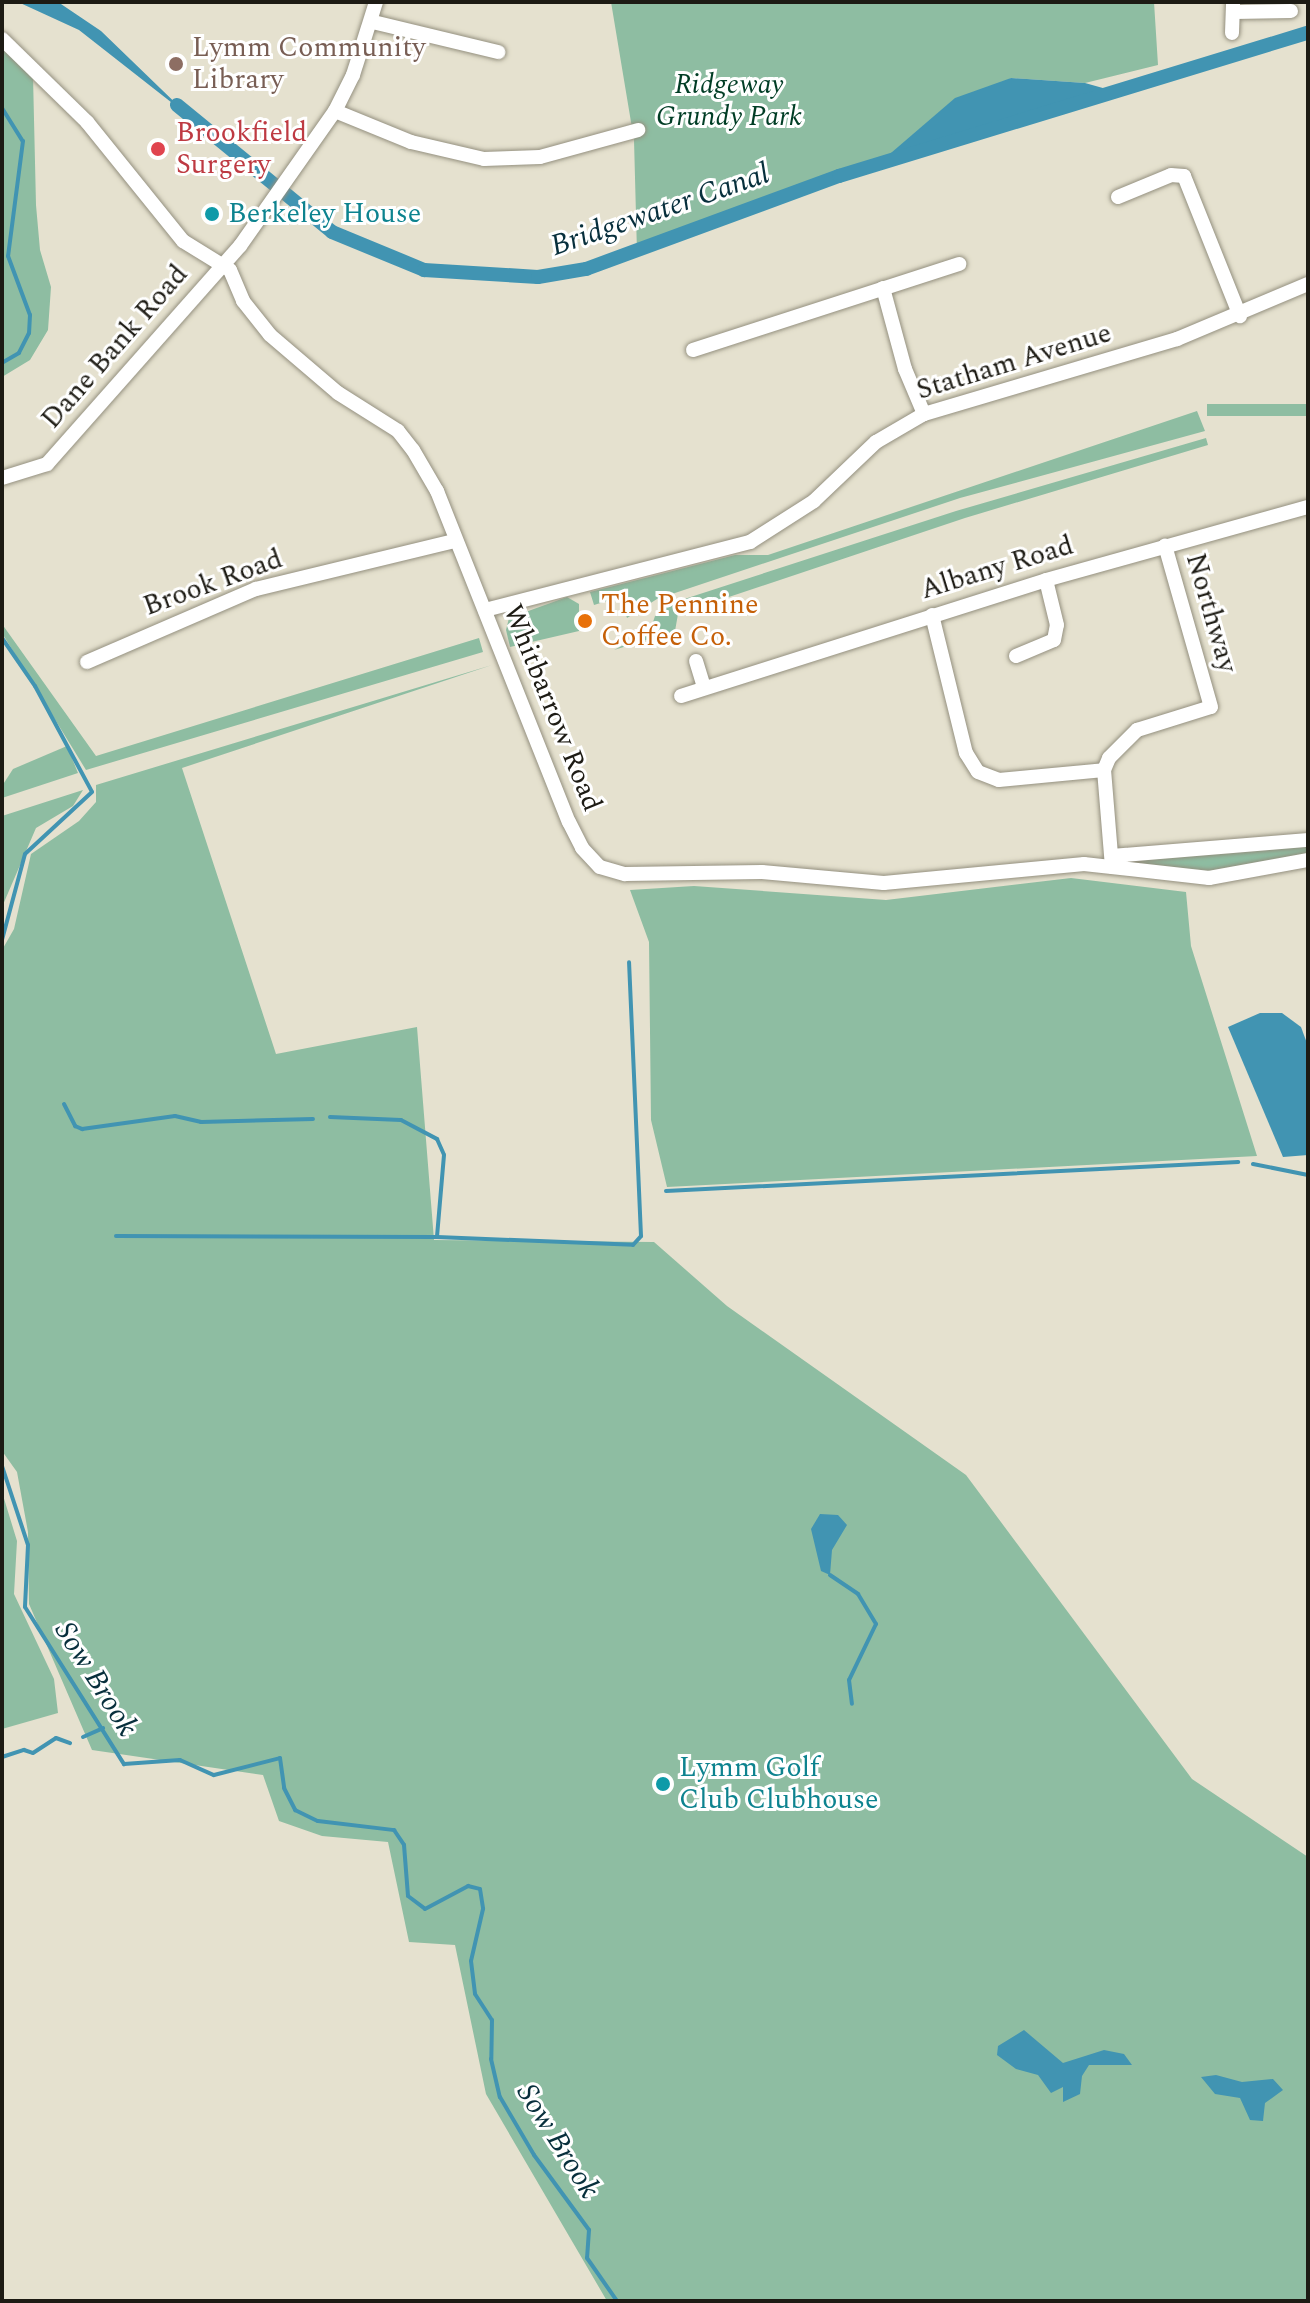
<!DOCTYPE html>
<html>
<head>
<meta charset="utf-8">
<style>
  body { margin:0 }
  #map { position:relative; width:1310px; height:2303px; overflow:hidden; background:#e5e1cf; font-family:Spectral,serif }
  div>[style] { position:absolute }
  .green>* { inset:0; background:#8ebda2; transform-origin:0 0 }
  .water>* { inset:0; background:#4194b2 }
  .stream>* { height:4px; margin:-2px; padding:0 2px; transform-origin:2px; border-radius:2px; background:#4194b2 }
  .canal>* { height:14px; margin:-7px; padding:0 7px; transform-origin:7px; border-radius:7px; background:#4194b2 }
  .roads { filter:drop-shadow(0 0 2px #94907f) drop-shadow(0 0 2px #94907f) }
  .minor>* { height:14px; margin:-7px; padding:0 7px; transform-origin:7px; border-radius:7px; background:#fff }
  .dots>* { width:22px; height:22px; translate:-50% -50%; box-sizing:border-box; border:4px solid #fff; border-radius:50% }
  span { translate:-50% -50%; white-space:nowrap; text-align:center; line-height:1.15; -webkit-text-stroke:6px #fff; paint-order:stroke }
  .education-label { font-size:28px; color:#785e54 }
  .left { translate:0 -50%; text-align:left }
  .park-label { font-size:28px; color:#003d25; font-style:italic }
  .health-label { font-size:28px; color:#be3a42 }
  .culture-label { font-size:28px; color:#0d838f }
  .street-label { font-size:28px; color:#1d1b14 }
  .food-label { font-size:28px; color:#c56008 }
  .water-label { font-size:30px; color:#072f3c; font-style:italic }
  .frame { position:absolute; inset:0; border:4px solid #1d1b14; pointer-events:none }
</style>
</head>
<body>
<div id="map">
  <div class="green">
    <i style="clip-path:polygon(611px 2px,1154px 2px,1158px 65px,1085px 83px,1011px 78px,877px 165px,637px 253px,634px 140px)"></i>
    <i style="clip-path:polygon(2px 41px,33px 76px,36px 205px,40px 250px,51px 287px,48px 330px,30px 360px,2px 377px)"></i>
    <i style="left:1308px;top:404px;width:12px;height:101px;rotate:90deg"></i>
    <i style="clip-path:polygon(1197px 411px,1205px 431px,960px 498px,657px 599px,627px 618px,620px 597px,594px 605px,590px 592px,735px 555px,768px 555px)"></i>
    <i style="clip-path:polygon(1206px 438px,1208px 445px,965px 518px,678px 614px,675px 631px,614px 650px,650px 631px,655px 616px,669px 604px,956px 511px)"></i>
    <i style="clip-path:polygon(567px 597px,579px 604px,579px 631px,510px 647px,506px 630px,509px 618px)"></i>
    <i style="clip-path:polygon(2px 624px,96px 756px,479px 638px,483px 652px,86px 770px,2px 633px)"></i>
    <i style="clip-path:polygon(492px 665px,182px 768px,276px 1054px,417px 1027px,434px 1240px,654px 1242px,727px 1306px,966px 1475px,1192px 1779px,1308px 1857px,1308px 2301px,607px 2301px,486px 2094px,455px 1945px,409px 1942px,388px 1842px,322px 1836px,279px 1821px,263px 1775px,92px 1750px,29px 1604px,28px 1532px,17px 1472px,2px 1451px,2px 950px,14px 929px,31px 854px,79px 821px,96px 802px,96px 785px)"></i>
    <i style="clip-path:polygon(67px 746px,78px 773px,2px 798px,2px 786px,13px 769px)"></i>
    <i style="clip-path:polygon(83px 790px,73px 806px,36px 828px,2px 907px,2px 816px)"></i>
    <i style="clip-path:polygon(1308px 840px,1308px 860px,1242px 874px,1112px 867px,1112px 856px)"></i>
    <i style="clip-path:polygon(1071px 878px,1186px 892px,1191px 946px,1257px 1156px,667px 1187px,651px 1120px,649px 942px,630px 890px,694px 886px,886px 900px)"></i>
    <i style="clip-path:polygon(2px 1492px,17px 1541px,14px 1594px,54px 1679px,58px 1713px,2px 1729px)"></i>
  </div>
  <div class="water">
    <i style="clip-path:polygon(18px 2px,58px 2px,101px 31px,190px 117px,79px 30px)"></i>
    <i style="clip-path:polygon(1011px 78px,1085px 83px,1117px 92px,877px 165px,955px 98px)"></i>
    <i style="clip-path:polygon(1260px 1013px,1282px 1013px,1301px 1027px,1308px 1046px,1308px 1155px,1283px 1157px,1228px 1027px)"></i>
    <i style="clip-path:polygon(820px 1514px,838px 1515px,847px 1525px,832px 1550px,830px 1575px,821px 1571px,811px 1529px)"></i>
    <i style="clip-path:polygon(1024px 2030px,1063px 2063px,1104px 2050px,1124px 2054px,1132px 2065px,1089px 2065px,1082px 2076px,1080px 2094px,1063px 2102px,1063px 2087px,1051px 2093px,1038px 2075px,1016px 2069px,997px 2055px,998px 2046px)"></i>
    <i style="clip-path:polygon(1216px 2075px,1242px 2082px,1273px 2079px,1283px 2090px,1265px 2103px,1263px 2121px,1250px 2120px,1240px 2098px,1215px 2094px,1201px 2077px)"></i>
  </div>
  <div class="stream">
    <i style="left:2px;top:108px;width:39px;rotate:58deg"></i>
    <i style="left:23px;top:141px;width:116px;rotate:97.4deg"></i>
    <i style="left:8px;top:256px;width:63px;rotate:69.6deg"></i>
    <i style="left:30px;top:315px;width:18px;rotate:93deg"></i>
    <i style="left:29px;top:333px;width:22px;rotate:117deg"></i>
    <i style="left:19px;top:353px;width:20px;rotate:150deg"></i>
    <i style="left:2px;top:638px;width:58px;rotate:55.5deg"></i>
    <i style="left:35px;top:686px;width:120px;rotate:61.7deg"></i>
    <i style="left:92px;top:792px;width:91px;rotate:137.2deg"></i>
    <i style="left:25px;top:854px;width:89px;rotate:105deg"></i>
    <i style="left:64px;top:1104px;width:25px;rotate:63deg"></i>
    <i style="left:75px;top:1126px;width:8px;rotate:23deg"></i>
    <i style="left:82px;top:1129px;width:94px;rotate:-8deg"></i>
    <i style="left:175px;top:1116px;width:27px;rotate:13deg"></i>
    <i style="left:201px;top:1122px;width:112px;rotate:-1.5deg"></i>
    <i style="left:330px;top:1117px;width:71px;rotate:2.4deg"></i>
    <i style="left:401px;top:1120px;width:41px;rotate:27.8deg"></i>
    <i style="left:437px;top:1139px;width:17px;rotate:66deg"></i>
    <i style="left:444px;top:1155px;width:82px;rotate:94.9deg"></i>
    <i style="left:1253px;top:1164px;width:56px;rotate:11.3deg"></i>
    <i style="left:666px;top:1191px;width:573px;rotate:-2.9deg"></i>
    <i style="left:116px;top:1236px;width:321px;rotate:0.2deg"></i>
    <i style="left:437px;top:1237px;width:196px;rotate:2.3deg"></i>
    <i style="left:633px;top:1245px;width:12px;rotate:-48deg"></i>
    <i style="left:641px;top:1236px;width:274px;rotate:-92.5deg"></i>
    <i style="left:2px;top:1466px;width:83px;rotate:71.8deg"></i>
    <i style="left:28px;top:1545px;width:62px;rotate:92.8deg"></i>
    <i style="left:25px;top:1607px;width:186px;rotate:57.8deg"></i>
    <i style="left:124px;top:1764px;width:56px;rotate:-4.1deg"></i>
    <i style="left:180px;top:1760px;width:37px;rotate:24deg"></i>
    <i style="left:214px;top:1775px;width:68px;rotate:-14.4deg"></i>
    <i style="left:280px;top:1758px;width:30px;rotate:82deg"></i>
    <i style="left:284px;top:1788px;width:25px;rotate:63deg"></i>
    <i style="left:295px;top:1810px;width:25px;rotate:26deg"></i>
    <i style="left:318px;top:1821px;width:77px;rotate:6.8deg"></i>
    <i style="left:394px;top:1830px;width:18px;rotate:56deg"></i>
    <i style="left:404px;top:1845px;width:51px;rotate:85.5deg"></i>
    <i style="left:408px;top:1896px;width:21px;rotate:37deg"></i>
    <i style="left:425px;top:1909px;width:49px;rotate:-28.1deg"></i>
    <i style="left:468px;top:1886px;width:12px;rotate:14deg"></i>
    <i style="left:480px;top:1889px;width:20px;rotate:81deg"></i>
    <i style="left:483px;top:1909px;width:53px;rotate:103deg"></i>
    <i style="left:471px;top:1961px;width:33px;rotate:83deg"></i>
    <i style="left:475px;top:1994px;width:31px;rotate:57deg"></i>
    <i style="left:492px;top:2020px;width:39px;rotate:91deg"></i>
    <i style="left:491px;top:2059px;width:39px;rotate:77deg"></i>
    <i style="left:500px;top:2097px;width:67px;rotate:59.6deg"></i>
    <i style="left:534px;top:2155px;width:93px;rotate:53.7deg"></i>
    <i style="left:589px;top:2230px;width:28px;rotate:94deg"></i>
    <i style="left:587px;top:2258px;width:52px;rotate:55.1deg"></i>
    <i style="left:830px;top:1575px;width:34px;rotate:34deg"></i>
    <i style="left:858px;top:1594px;width:35px;rotate:59deg"></i>
    <i style="left:876px;top:1624px;width:62px;rotate:115.7deg"></i>
    <i style="left:849px;top:1680px;width:24px;rotate:83deg"></i>
    <i style="left:83px;top:1737px;width:22px;rotate:-24deg"></i>
    <i style="left:2px;top:1757px;width:23px;rotate:-18deg"></i>
    <i style="left:24px;top:1750px;width:9px;rotate:18deg"></i>
    <i style="left:33px;top:1753px;width:27px;rotate:-33deg"></i>
    <i style="left:56px;top:1738px;width:15px;rotate:20deg"></i>
  </div>
  <div class="canal">
    <i style="left:177px;top:105px;width:200px;rotate:39.3deg"></i>
    <i style="left:332px;top:232px;width:100px;rotate:22.4deg"></i>
    <i style="left:424px;top:270px;width:114px;rotate:3.5deg"></i>
    <i style="left:538px;top:277px;width:49px;rotate:-9.5deg"></i>
    <i style="left:586px;top:269px;width:270px;rotate:-20.2deg"></i>
    <i style="left:839px;top:176px;width:490px;rotate:-17deg"></i>
  </div>
  <div class="roads">
    <div class="minor">
      <i style="left:1234px;top:12px;width:57px;rotate:-1deg"></i>
      <i style="left:373px;top:22px;width:129px;rotate:13.5deg"></i>
      <i style="left:1232px;top:33px;width:31px;rotate:-88deg"></i>
      <i style="left:2px;top:39px;width:119px;rotate:44.3deg"></i>
      <i style="left:87px;top:122px;width:153px;rotate:51.1deg"></i>
      <i style="left:183px;top:241px;width:55px;rotate:31.7deg"></i>
      <i style="left:230px;top:270px;width:34px;rotate:67deg"></i>
      <i style="left:243px;top:301px;width:43px;rotate:51.5deg"></i>
      <i style="left:270px;top:335px;width:89px;rotate:40.5deg"></i>
      <i style="left:338px;top:393px;width:71px;rotate:32.3deg"></i>
      <i style="left:398px;top:431px;width:24px;rotate:52deg"></i>
      <i style="left:413px;top:450px;width:48px;rotate:59.7deg"></i>
      <i style="left:437px;top:491px;width:356px;rotate:68.3deg"></i>
      <i style="left:569px;top:822px;width:29px;rotate:63deg"></i>
      <i style="left:582px;top:848px;width:26px;rotate:47deg"></i>
      <i style="left:600px;top:867px;width:26px;rotate:16deg"></i>
      <i style="left:625px;top:874px;width:137px;rotate:-0.8deg"></i>
      <i style="left:762px;top:872px;width:122px;rotate:5.2deg"></i>
      <i style="left:884px;top:883px;width:201px;rotate:-5.4deg"></i>
      <i style="left:1084px;top:864px;width:126px;rotate:6.4deg"></i>
      <i style="left:1209px;top:878px;width:101px;rotate:-10.3deg"></i>
      <i style="left:335px;top:111px;width:82px;rotate:22.2deg"></i>
      <i style="left:411px;top:142px;width:75px;rotate:13.1deg"></i>
      <i style="left:484px;top:159px;width:56px;rotate:-2deg"></i>
      <i style="left:540px;top:157px;width:102px;rotate:-15.4deg"></i>
      <i style="left:1118px;top:197px;width:57px;rotate:-22.5deg"></i>
      <i style="left:1171px;top:175px;width:13px;rotate:4deg"></i>
      <i style="left:1184px;top:176px;width:151px;rotate:68.2deg"></i>
      <i style="left:883px;top:288px;width:84px;rotate:74.8deg"></i>
      <i style="left:905px;top:369px;width:49px;rotate:67.1deg"></i>
      <i style="left:693px;top:350px;width:280px;rotate:-17.9deg"></i>
      <i style="left:2px;top:478px;width:47px;rotate:-17.3deg"></i>
      <i style="left:47px;top:464px;width:291px;rotate:-48.5deg"></i>
      <i style="left:240px;top:246px;width:165px;rotate:-54.9deg"></i>
      <i style="left:335px;top:111px;width:40px;rotate:-63.4deg"></i>
      <i style="left:353px;top:75px;width:77px;rotate:-72.5deg"></i>
      <i style="left:485px;top:610px;width:274px;rotate:-14.4deg"></i>
      <i style="left:750px;top:542px;width:76px;rotate:-32.6deg"></i>
      <i style="left:814px;top:501px;width:86px;rotate:-43.6deg"></i>
      <i style="left:876px;top:442px;width:56px;rotate:-30.3deg"></i>
      <i style="left:924px;top:414px;width:264px;rotate:-16.5deg"></i>
      <i style="left:1177px;top:339px;width:142px;rotate:-22.8deg"></i>
      <i style="left:932px;top:615px;width:142px;rotate:76.2deg"></i>
      <i style="left:966px;top:753px;width:22px;rotate:58deg"></i>
      <i style="left:978px;top:772px;width:22px;rotate:21deg"></i>
      <i style="left:999px;top:780px;width:105px;rotate:-5.4deg"></i>
      <i style="left:1016px;top:656px;width:41px;rotate:-22.8deg"></i>
      <i style="left:1054px;top:640px;width:15px;rotate:-79deg"></i>
      <i style="left:1057px;top:625px;width:46px;rotate:-103.7deg"></i>
      <i style="left:696px;top:661px;width:28px;rotate:73deg"></i>
      <i style="left:87px;top:662px;width:184px;rotate:-23.4deg"></i>
      <i style="left:256px;top:589px;width:205px;rotate:-13.6deg"></i>
      <i style="left:681px;top:696px;width:383px;rotate:-17.6deg"></i>
      <i style="left:1046px;top:580px;width:272px;rotate:-15.6deg"></i>
      <i style="left:1112px;top:856px;width:197px;rotate:-4.7deg"></i>
      <i style="left:1112px;top:867px;width:97px;rotate:-94.7deg"></i>
      <i style="left:1104px;top:770px;width:13px;rotate:-67deg"></i>
      <i style="left:1109px;top:758px;width:40px;rotate:-45deg"></i>
      <i style="left:1137px;top:730px;width:77px;rotate:-17.3deg"></i>
      <i style="left:1211px;top:707px;width:168px;rotate:-105.9deg"></i>
    </div>
  </div>
  <div class="dots">
    <i style="left:176px;top:64px;background:#8d6e63"></i>
    <i style="left:158px;top:149px;background:#e0444e"></i>
    <i style="left:212px;top:214px;background:#0f9aa8"></i>
    <i style="left:585px;top:621px;background:#e8710a"></i>
    <i style="left:663px;top:1784px;background:#0f9aa8"></i>
  </div>
  <div class="education-label">
    <span class="left" style="left:192px;top:64px">Lymm Community<br>Library</span>
  </div>
  <div class="park-label">
    <span style="left:729px;top:101px">Ridgeway<br>Grundy Park</span>
  </div>
  <div class="health-label">
    <span class="left" style="left:176px;top:149px">Brookfield<br>Surgery</span>
  </div>
  <div class="culture-label">
    <span class="left" style="left:228px;top:214px">Berkeley House</span>
    <span class="left" style="left:679px;top:1784px">Lymm Golf<br>Club Clubhouse</span>
  </div>
  <div class="street-label">
    <span style="left:115px;top:347px;rotate:-49deg">Dane Bank Road</span>
    <span style="left:1014px;top:362px;rotate:-17deg">Statham Avenue</span>
    <span style="left:997px;top:568px;rotate:-17deg">Albany Road</span>
    <span style="left:213px;top:583px;rotate:-20deg">Brook Road</span>
    <span style="left:1211px;top:613px;rotate:74deg">Northway</span>
    <span style="left:552px;top:708px;rotate:68deg">Whitbarrow Road</span>
  </div>
  <div class="food-label">
    <span class="left" style="left:601px;top:621px">The Pennine<br>Coffee Co.</span>
  </div>
  <div class="water-label">
    <span style="left:660px;top:210px;rotate:-19deg">Bridgewater Canal</span>
    <span style="left:96px;top:1679px;rotate:58deg">Sow Brook</span>
    <span style="left:558px;top:2141px;rotate:58deg">Sow Brook</span>
  </div>
  <div class="frame"></div>
</div>
</body>
</html>
